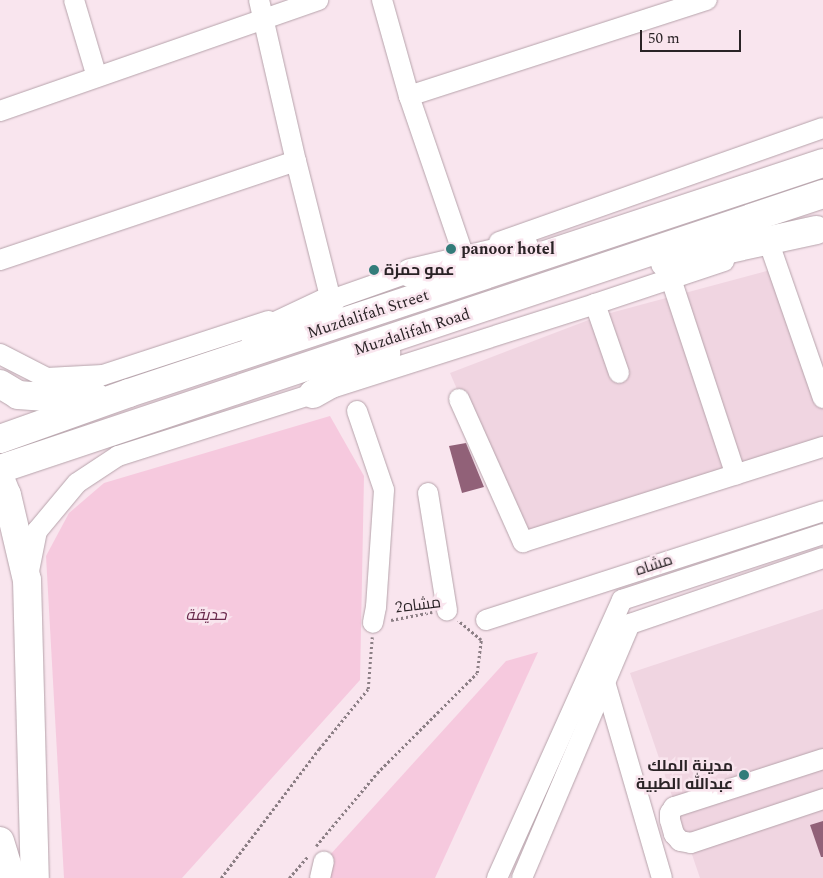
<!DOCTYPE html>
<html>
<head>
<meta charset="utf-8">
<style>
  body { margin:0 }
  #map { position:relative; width:823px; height:878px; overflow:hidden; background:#f9e5ee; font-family:Spectral,Cairo,serif }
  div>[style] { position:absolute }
  .built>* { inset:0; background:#f0d5e1 }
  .green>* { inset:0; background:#f6c9de }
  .building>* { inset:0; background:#916178 }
  .path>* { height:2.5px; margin-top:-1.25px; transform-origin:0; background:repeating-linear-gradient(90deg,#8c7f85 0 2.5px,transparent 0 5px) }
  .roads { filter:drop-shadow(0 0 1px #b6a3ab) drop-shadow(0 0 1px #b6a3ab) }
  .minor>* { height:20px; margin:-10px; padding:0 10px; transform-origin:10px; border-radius:10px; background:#fff }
  .highway>* { height:28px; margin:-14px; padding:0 14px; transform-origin:14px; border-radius:14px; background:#fff }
  .dots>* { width:14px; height:14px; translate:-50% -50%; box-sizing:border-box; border:2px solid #f9e5ee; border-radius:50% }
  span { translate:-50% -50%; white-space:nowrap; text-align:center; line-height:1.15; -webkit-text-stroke:5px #f9e5ee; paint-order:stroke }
  .poi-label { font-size:16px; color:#2a2326; font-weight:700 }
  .left { translate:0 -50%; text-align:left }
  .right { translate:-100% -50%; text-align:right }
  .street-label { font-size:16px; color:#2a2326 }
  .park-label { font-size:16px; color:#68284b; font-style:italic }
  .scale { position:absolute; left:640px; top:30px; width:101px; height:22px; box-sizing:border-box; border:2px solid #2a2326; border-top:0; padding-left:6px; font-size:15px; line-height:18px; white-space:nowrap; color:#2a2326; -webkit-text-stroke:4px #f9e5ee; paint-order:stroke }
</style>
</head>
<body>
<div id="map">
  <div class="built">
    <i style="clip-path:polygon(778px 268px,823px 398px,823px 447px,523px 542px,450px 373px,599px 316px)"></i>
    <i style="clip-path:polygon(823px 609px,823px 878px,700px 878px,630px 673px)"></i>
  </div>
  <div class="green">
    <i style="clip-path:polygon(330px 416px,364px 476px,360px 680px,182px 878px,64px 878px,46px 556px,69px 513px,104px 483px)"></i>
    <i style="clip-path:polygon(538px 652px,435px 878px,309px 878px,506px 661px)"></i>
  </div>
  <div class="building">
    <i style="clip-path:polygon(466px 443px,484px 487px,462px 493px,449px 446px)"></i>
    <i style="clip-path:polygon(823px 821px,823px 857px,821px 857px,810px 825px)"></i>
  </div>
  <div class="path">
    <i style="left:391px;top:620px;width:42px;rotate:-11deg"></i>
    <i style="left:316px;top:846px;width:95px;rotate:-50.1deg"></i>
    <i style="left:377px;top:773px;width:141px;rotate:-45deg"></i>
    <i style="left:477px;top:673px;width:33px;rotate:-83deg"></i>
    <i style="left:481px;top:640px;width:30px;rotate:-140deg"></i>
    <i style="left:221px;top:878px;width:162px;rotate:-52.8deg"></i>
    <i style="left:319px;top:749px;width:77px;rotate:-50.8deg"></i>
    <i style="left:368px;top:689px;width:52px;rotate:-85.6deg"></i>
    <i style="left:289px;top:878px;width:29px;rotate:-49deg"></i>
  </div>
  <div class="roads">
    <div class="minor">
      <i style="left:74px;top:0;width:80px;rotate:73.4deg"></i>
      <i style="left:259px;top:0;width:165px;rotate:77.1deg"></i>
      <i style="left:296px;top:161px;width:143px;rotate:75.9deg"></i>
      <i style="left:382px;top:0;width:100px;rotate:74.3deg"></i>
      <i style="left:409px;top:96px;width:167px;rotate:71.1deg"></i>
      <i style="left:409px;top:96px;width:313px;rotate:-17.9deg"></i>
      <i style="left:0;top:111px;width:337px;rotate:-19.2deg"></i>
      <i style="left:499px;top:242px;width:343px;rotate:-19.4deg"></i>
      <i style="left:770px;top:246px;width:161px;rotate:70.8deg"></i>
      <i style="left:0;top:260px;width:312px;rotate:-18.5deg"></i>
      <i style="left:671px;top:279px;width:206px;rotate:71.7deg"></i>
      <i style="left:595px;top:304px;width:73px;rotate:70.8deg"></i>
      <i style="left:317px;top:305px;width:111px;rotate:-19.4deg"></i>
      <i style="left:0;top:354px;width:53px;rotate:27.1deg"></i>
      <i style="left:47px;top:378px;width:56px;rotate:-3.1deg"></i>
      <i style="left:103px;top:375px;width:174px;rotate:-18.1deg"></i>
      <i style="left:459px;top:399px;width:157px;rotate:65.9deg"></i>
      <i style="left:523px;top:542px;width:315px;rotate:-17.6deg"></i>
      <i style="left:357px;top:411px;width:83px;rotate:71.1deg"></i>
      <i style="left:384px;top:490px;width:117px;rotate:93.9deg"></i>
      <i style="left:376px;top:607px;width:16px;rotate:101deg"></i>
      <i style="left:428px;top:493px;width:119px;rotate:80.8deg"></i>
      <i style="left:28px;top:576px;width:46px;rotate:-78.7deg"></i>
      <i style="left:37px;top:531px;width:62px;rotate:-50.2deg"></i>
      <i style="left:77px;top:483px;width:49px;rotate:-33.4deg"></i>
      <i style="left:118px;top:456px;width:501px;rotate:-17.67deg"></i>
      <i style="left:595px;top:304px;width:136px;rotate:-18.4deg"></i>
      <i style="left:486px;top:620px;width:354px;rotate:-17.9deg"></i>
      <i style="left:605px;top:682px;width:204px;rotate:73.8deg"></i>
      <i style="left:823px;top:759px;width:157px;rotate:162.1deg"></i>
      <i style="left:674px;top:807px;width:7px;rotate:124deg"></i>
      <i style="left:670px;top:813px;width:7px;rotate:90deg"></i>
      <i style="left:670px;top:820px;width:15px;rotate:74deg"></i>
      <i style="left:674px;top:834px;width:9px;rotate:49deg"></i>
      <i style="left:680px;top:841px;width:11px;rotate:10deg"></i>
      <i style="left:691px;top:843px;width:139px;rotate:-18.4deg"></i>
      <i style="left:320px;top:878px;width:17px;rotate:-77deg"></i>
      <i style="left:497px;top:878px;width:305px;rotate:-65.8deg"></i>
      <i style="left:622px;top:600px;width:212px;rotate:-18.2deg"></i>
      <i style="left:522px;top:878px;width:276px;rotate:-67deg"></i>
      <i style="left:630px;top:624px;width:204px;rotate:-18.9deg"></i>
    </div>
    <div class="highway">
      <i style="left:665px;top:263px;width:155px;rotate:-12.3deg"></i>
      <i style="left:410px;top:273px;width:117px;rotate:-13.3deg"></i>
      <i style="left:255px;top:336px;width:84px;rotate:-25.3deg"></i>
      <i style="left:0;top:384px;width:21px;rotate:31deg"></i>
      <i style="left:18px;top:395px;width:42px;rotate:4.1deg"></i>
      <i style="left:60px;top:398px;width:35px;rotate:-3deg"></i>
      <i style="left:313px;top:394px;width:84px;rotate:-29.3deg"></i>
      <i style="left:0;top:439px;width:137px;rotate:-19.6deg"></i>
      <i style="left:129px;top:393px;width:731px;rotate:-18.34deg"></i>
      <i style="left:0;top:469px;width:868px;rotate:-18.48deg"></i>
      <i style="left:0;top:478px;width:18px;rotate:68deg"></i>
      <i style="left:7px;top:495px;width:87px;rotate:76.8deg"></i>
      <i style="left:27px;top:580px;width:298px;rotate:88.5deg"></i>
      <i style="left:0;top:841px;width:39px;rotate:73deg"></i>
    </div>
  </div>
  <div class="dots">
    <i style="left:451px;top:249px;background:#337c7a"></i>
    <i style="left:374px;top:270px;background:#337c7a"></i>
    <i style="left:744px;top:775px;background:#337c7a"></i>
  </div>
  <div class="poi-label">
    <span class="left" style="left:461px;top:249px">panoor hotel</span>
    <span class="left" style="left:384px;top:270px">عمو حمزة</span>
    <span class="right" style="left:733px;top:775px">مدينة الملك<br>عبدالله الطبية</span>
  </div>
  <div class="street-label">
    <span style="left:368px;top:314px;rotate:-18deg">Muzdalifah Street</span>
    <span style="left:412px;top:332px;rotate:-18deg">Muzdalifah Road</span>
    <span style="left:654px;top:565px;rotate:-18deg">مشاه</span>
    <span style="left:418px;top:605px;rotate:-7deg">مشاه2</span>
  </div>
  <div class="park-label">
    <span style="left:206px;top:615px">حديقة</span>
  </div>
  <div class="scale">50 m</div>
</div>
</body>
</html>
